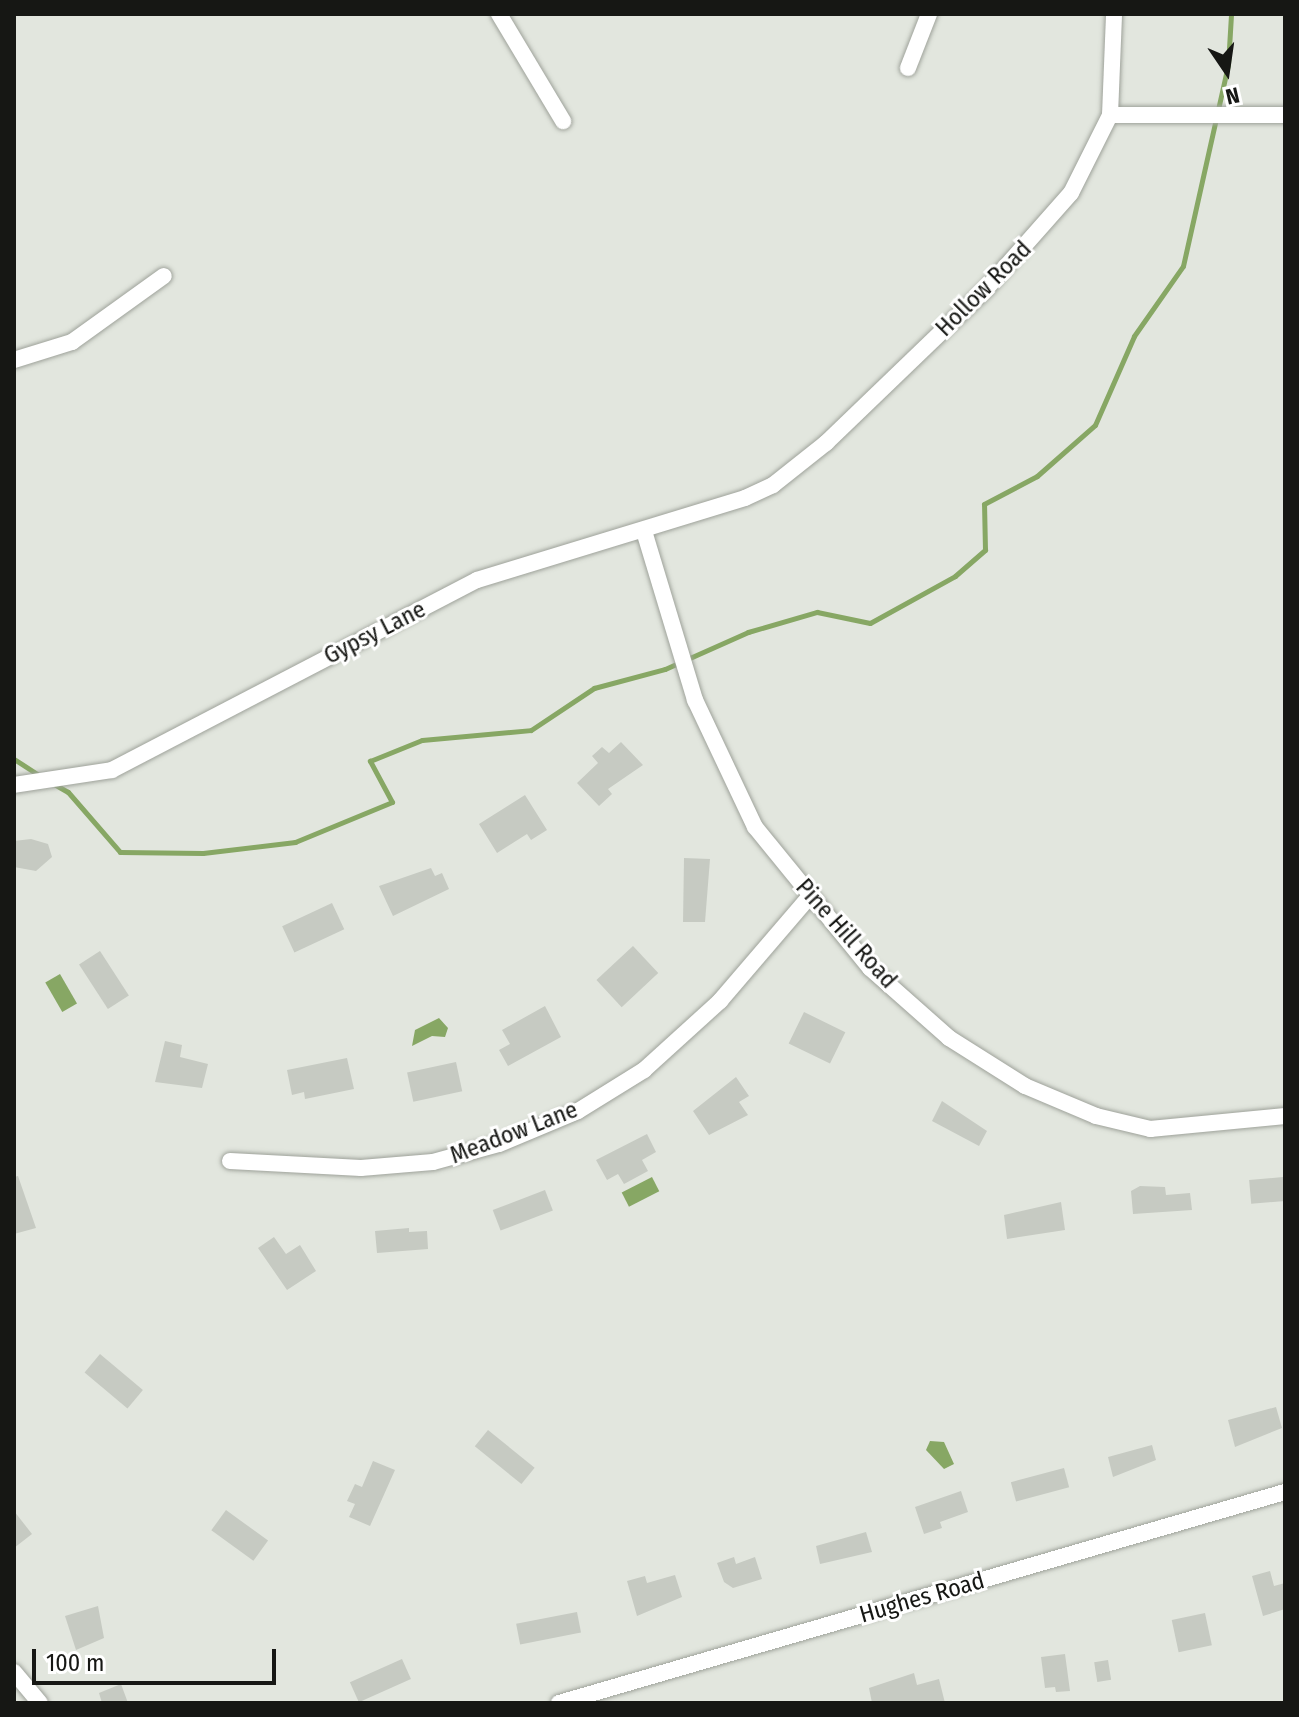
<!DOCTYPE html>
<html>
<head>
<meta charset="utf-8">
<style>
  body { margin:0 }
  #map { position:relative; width:1299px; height:1717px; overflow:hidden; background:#e2e6de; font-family:"Fira Sans Condensed",sans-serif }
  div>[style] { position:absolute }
  .water>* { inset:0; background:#87a764; transform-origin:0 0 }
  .stream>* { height:5px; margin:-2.5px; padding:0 2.5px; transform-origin:2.5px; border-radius:2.5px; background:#87a764 }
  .building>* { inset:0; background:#c6cac2; transform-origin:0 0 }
  .roads { filter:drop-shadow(0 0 2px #9ea29a) drop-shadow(0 0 2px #9ea29a) }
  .minor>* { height:16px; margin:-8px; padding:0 8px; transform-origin:8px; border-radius:8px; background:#fff }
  span { translate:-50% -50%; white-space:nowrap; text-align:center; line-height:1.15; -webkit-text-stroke:6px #fff; paint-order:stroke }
  .street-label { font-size:24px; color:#161714 }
  .frame { position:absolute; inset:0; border:16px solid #161714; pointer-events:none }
  .north { position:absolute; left:1187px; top:32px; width:80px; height:80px; -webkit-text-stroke:6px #fff; paint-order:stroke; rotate:167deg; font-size:22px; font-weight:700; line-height:32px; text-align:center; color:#161714 }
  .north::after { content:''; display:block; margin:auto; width:28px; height:36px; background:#161714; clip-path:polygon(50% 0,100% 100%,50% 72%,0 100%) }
  .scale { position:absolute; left:32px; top:1649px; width:244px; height:36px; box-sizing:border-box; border:4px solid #161714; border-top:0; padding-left:10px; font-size:24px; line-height:28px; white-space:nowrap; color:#161714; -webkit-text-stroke:6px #fff; paint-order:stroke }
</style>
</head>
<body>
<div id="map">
  <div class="water">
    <i style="left:60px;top:974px;width:34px;height:17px;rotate:60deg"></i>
    <i style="clip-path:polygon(439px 1018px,448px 1028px,445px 1037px,432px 1036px,412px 1046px,415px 1030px)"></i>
    <i style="left:652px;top:1177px;width:16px;height:34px;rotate:63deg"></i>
    <i style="clip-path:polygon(930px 1441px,944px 1442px,954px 1464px,944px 1469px,926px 1450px)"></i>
  </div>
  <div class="stream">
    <i style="left:14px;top:759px;width:33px;rotate:33deg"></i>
    <i style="left:54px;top:784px;width:16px;rotate:30deg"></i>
    <i style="left:68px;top:792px;width:79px;rotate:49.1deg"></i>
    <i style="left:120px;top:852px;width:83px;rotate:0.7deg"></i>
    <i style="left:203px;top:853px;width:93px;rotate:-6.8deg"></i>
    <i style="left:295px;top:842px;width:105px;rotate:-22.4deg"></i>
    <i style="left:392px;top:802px;width:47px;rotate:-118.2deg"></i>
    <i style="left:370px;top:761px;width:56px;rotate:-22deg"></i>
    <i style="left:422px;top:740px;width:109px;rotate:-5.2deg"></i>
    <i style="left:531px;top:730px;width:76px;rotate:-33.7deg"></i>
    <i style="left:594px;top:688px;width:73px;rotate:-15deg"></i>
    <i style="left:665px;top:669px;width:91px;rotate:-24deg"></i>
    <i style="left:748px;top:632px;width:72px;rotate:-16.2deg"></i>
    <i style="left:817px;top:612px;width:54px;rotate:11.7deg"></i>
    <i style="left:870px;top:623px;width:97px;rotate:-28.9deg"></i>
    <i style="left:955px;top:576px;width:40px;rotate:-41deg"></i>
    <i style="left:985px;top:550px;width:46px;rotate:-91.2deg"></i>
    <i style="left:984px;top:504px;width:60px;rotate:-27.8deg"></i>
    <i style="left:1037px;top:476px;width:77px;rotate:-41.3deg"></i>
    <i style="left:1095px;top:425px;width:97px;rotate:-66.3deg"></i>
    <i style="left:1134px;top:336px;width:85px;rotate:-55deg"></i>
    <i style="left:1183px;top:266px;width:206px;rotate:-77.4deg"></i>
    <i style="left:1228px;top:65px;width:51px;rotate:-86.6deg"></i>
  </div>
  <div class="building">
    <i style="clip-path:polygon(621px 742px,643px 765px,608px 789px,612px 794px,599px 806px,577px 783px,598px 763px,592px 756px,602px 747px,609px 753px)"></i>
    <i style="clip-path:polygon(525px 795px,547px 830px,531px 840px,527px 834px,497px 853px,479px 824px)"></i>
    <i style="clip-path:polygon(31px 839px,48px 844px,52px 857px,36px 871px,14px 867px,14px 841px)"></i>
    <i style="clip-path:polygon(684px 858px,710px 859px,705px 922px,683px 922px)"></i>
    <i style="clip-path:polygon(431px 868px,435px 876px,442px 873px,449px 889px,393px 916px,379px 886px)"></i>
    <i style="left:332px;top:903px;width:29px;height:55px;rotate:65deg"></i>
    <i style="left:633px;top:946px;width:37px;height:50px;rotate:47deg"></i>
    <i style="left:100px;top:951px;width:53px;height:25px;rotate:57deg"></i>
    <i style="clip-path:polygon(545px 1006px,561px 1037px,508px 1066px,499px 1050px,510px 1044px,502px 1030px)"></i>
    <i style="left:804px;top:1012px;width:46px;height:35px;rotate:26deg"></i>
    <i style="clip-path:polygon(165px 1041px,182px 1045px,180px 1057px,208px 1064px,202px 1088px,155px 1082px)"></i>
    <i style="clip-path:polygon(347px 1058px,354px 1089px,305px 1099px,304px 1092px,292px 1095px,287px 1070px)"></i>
    <i style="left:456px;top:1062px;width:30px;height:50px;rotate:78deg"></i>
    <i style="clip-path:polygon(736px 1077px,749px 1096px,739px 1102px,748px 1115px,709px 1135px,693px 1111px)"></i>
    <i style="clip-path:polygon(942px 1101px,987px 1131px,979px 1146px,932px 1121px)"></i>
    <i style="clip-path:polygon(647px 1134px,656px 1152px,642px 1160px,648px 1171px,624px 1184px,618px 1174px,607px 1180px,596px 1160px)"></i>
    <i style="clip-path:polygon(18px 1176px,36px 1228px,14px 1234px,14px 1177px)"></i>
    <i style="left:1283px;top:1177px;width:24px;height:34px;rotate:85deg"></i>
    <i style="clip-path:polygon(1140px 1186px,1165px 1187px,1166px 1195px,1190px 1193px,1192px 1210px,1133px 1214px,1131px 1191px)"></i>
    <i style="left:545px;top:1190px;width:22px;height:56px;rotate:69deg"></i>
    <i style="clip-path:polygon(1061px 1202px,1065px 1230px,1007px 1239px,1004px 1215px)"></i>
    <i style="clip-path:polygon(409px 1228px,409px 1232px,427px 1231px,428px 1249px,377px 1253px,375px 1231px)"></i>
    <i style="clip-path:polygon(274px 1237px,286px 1254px,300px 1245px,316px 1271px,287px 1290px,258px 1248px)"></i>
    <i style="left:100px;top:1354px;width:56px;height:24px;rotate:40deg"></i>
    <i style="clip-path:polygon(1276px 1407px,1282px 1428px,1235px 1447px,1228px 1420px)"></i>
    <i style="left:488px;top:1430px;width:60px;height:21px;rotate:39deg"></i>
    <i style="clip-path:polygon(1152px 1445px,1156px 1460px,1113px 1477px,1108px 1457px)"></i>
    <i style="clip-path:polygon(373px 1461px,395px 1470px,370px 1526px,349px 1517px,355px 1504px,347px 1501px,355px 1484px,362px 1487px)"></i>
    <i style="left:1064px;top:1468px;width:20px;height:55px;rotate:75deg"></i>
    <i style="clip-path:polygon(961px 1491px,968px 1512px,940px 1522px,942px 1528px,924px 1534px,915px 1507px)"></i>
    <i style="left:226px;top:1510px;width:52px;height:25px;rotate:36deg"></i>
    <i style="clip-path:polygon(14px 1511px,32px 1534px,14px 1548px)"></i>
    <i style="clip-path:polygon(866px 1532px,872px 1552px,820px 1564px,816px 1546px)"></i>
    <i style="clip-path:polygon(734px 1557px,736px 1564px,755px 1557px,762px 1579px,733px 1588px,724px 1582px,717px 1563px)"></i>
    <i style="clip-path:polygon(1270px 1571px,1274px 1586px,1285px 1583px,1285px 1609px,1263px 1616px,1252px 1576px)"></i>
    <i style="clip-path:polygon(675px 1575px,682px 1597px,637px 1616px,627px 1581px,645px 1576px,647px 1583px)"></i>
    <i style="clip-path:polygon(98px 1606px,104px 1638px,76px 1650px,65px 1616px)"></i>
    <i style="left:577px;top:1612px;width:21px;height:62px;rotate:79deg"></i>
    <i style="left:1205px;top:1613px;width:33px;height:34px;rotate:78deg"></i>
    <i style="clip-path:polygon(1065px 1654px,1070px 1691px,1056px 1692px,1055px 1687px,1045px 1688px,1041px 1657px)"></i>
    <i style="left:402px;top:1659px;width:22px;height:57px;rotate:66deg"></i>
    <i style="left:1108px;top:1660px;width:20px;height:14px;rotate:81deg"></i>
    <i style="clip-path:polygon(914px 1673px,917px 1685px,939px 1679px,945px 1703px,872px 1703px,869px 1688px)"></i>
    <i style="clip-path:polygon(121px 1684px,128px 1703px,102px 1703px,99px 1693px)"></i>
  </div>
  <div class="roads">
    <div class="minor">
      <i style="left:499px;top:14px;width:125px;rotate:59.1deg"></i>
      <i style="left:908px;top:68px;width:58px;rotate:-68.7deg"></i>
      <i style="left:1110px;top:115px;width:175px"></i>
      <i style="left:14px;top:360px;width:61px;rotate:-17.2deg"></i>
      <i style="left:72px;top:342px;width:113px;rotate:-35.7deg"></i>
      <i style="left:644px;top:531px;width:177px;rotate:73.2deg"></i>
      <i style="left:695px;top:700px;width:140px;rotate:64.7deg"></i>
      <i style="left:755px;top:827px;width:182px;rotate:50.8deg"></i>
      <i style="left:870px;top:968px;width:106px;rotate:41.5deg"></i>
      <i style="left:949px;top:1038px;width:90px;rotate:32.3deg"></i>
      <i style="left:1025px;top:1086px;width:77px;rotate:22.9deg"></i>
      <i style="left:1096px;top:1116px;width:56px;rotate:13.5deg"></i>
      <i style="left:1150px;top:1129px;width:136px;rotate:-5.5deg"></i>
      <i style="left:14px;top:785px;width:99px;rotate:-8.7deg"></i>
      <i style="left:112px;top:770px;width:411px;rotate:-27.5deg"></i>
      <i style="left:477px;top:580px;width:280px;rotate:-17deg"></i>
      <i style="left:745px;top:498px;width:31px;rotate:-25deg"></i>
      <i style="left:773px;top:485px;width:68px;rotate:-38.4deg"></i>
      <i style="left:826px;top:443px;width:222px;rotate:-43.9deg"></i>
      <i style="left:986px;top:289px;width:128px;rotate:-48.5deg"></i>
      <i style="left:1071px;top:193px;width:87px;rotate:-63.4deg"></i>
      <i style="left:1110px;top:115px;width:101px;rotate:-87.7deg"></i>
      <i style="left:230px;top:1161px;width:131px;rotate:3.1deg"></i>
      <i style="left:361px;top:1168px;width:72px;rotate:-4.8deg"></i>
      <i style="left:433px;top:1162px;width:68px;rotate:-15.3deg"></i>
      <i style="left:499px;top:1144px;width:86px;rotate:-22.7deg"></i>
      <i style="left:578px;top:1111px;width:78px;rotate:-31.8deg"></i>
      <i style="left:644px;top:1070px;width:103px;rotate:-42.2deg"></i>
      <i style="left:720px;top:1001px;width:138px;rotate:-49.4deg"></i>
      <i style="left:14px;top:1672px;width:40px;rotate:50deg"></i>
      <i style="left:559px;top:1703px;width:756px;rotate:-16.21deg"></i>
    </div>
  </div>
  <div class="street-label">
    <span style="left:984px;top:289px;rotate:-45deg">Hollow Road</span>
    <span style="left:375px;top:633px;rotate:-27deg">Gypsy Lane</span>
    <span style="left:846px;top:934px;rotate:48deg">Pine Hill Road</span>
    <span style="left:514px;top:1133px;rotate:-21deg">Meadow Lane</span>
    <span style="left:922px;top:1598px;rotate:-16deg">Hughes Road</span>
  </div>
  <div class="frame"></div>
  <div class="north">N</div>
  <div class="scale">100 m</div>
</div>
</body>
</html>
